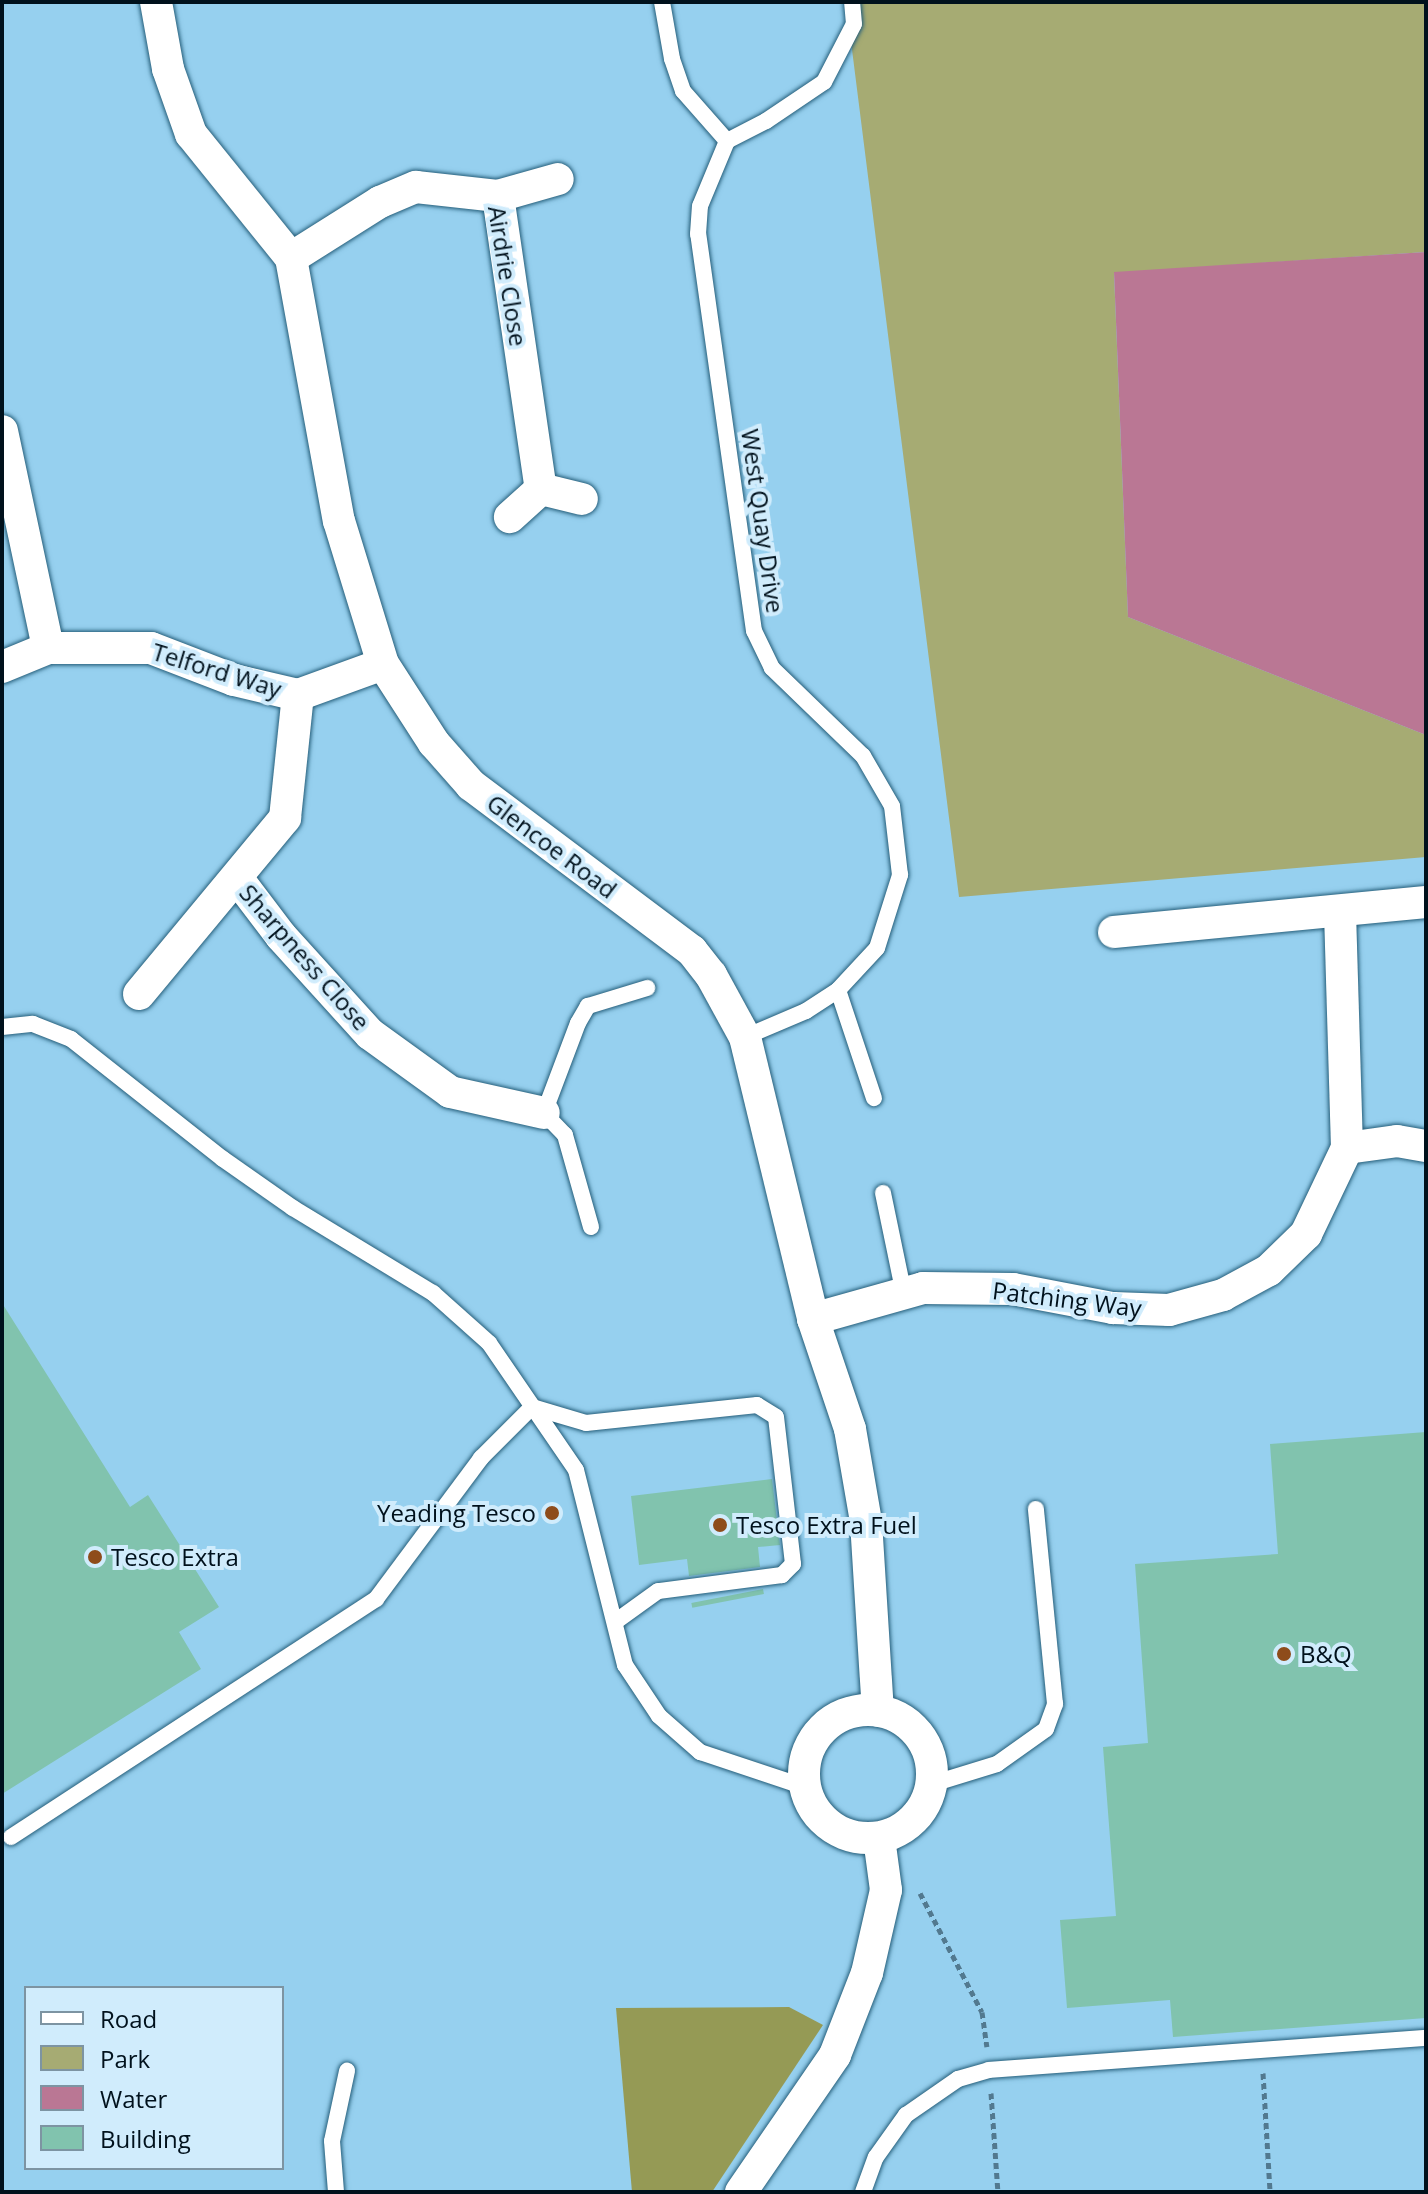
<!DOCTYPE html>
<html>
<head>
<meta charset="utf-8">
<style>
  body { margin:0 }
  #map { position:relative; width:1428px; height:2194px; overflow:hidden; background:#96d0ef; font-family:"Open Sans",sans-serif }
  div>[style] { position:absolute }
  .green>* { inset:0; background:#a6ab73 }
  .forest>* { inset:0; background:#959a55 }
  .water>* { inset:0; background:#ba7794 }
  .building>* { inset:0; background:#81c3ae; transform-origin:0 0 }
  .path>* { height:5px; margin-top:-2.5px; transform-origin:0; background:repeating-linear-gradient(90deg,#52798f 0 6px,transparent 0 10px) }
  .roads { filter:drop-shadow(0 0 2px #255e7a) drop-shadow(0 0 2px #255e7a) }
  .service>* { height:16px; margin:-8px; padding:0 8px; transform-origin:8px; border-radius:8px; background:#fff }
  .minor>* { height:32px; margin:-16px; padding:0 16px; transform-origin:16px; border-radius:16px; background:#fff }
  .minor>.ring { margin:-16px; padding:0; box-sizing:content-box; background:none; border:32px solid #fff; border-radius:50% }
  .dots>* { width:22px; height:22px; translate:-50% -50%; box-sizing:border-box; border:4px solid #d0ecfc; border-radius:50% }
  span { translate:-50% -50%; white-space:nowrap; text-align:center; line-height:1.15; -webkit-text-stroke:8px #d0ecfc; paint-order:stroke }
  .street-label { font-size:24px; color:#00111c }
  .poi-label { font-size:24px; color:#00111c }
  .right { translate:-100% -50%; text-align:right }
  .left { translate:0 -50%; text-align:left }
  .frame { position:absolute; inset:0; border:4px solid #00111c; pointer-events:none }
  .legend { position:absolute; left:24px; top:1986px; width:260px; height:184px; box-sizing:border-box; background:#d0ecfc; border:2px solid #7d94a2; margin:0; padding:10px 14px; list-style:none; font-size:24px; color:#00111c }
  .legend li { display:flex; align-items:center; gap:16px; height:40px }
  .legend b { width:40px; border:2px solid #7d94a2 }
</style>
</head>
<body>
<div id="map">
  <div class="green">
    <i style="clip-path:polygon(846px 2px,1426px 2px,1426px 252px,1114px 273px,1128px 617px,1426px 735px,1426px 857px,959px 897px)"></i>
  </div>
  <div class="forest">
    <i style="clip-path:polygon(789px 2007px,823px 2025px,712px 2192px,632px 2192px,616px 2008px)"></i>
  </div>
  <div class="water">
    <i style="clip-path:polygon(1426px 252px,1426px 735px,1128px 617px,1114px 272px)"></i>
  </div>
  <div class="building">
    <i style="clip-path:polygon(2px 1303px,130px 1507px,148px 1495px,219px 1607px,179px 1632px,201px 1669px,2px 1794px)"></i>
    <i style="clip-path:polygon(1426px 1432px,1426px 2018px,1173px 2037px,1170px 2000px,1067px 2008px,1060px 1920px,1116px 1916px,1103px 1747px,1148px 1743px,1135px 1564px,1278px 1554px,1270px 1444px)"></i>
    <i style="clip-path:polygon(772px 1479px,780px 1545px,758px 1547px,760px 1567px,689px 1576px,687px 1559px,639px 1565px,631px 1496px)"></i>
    <i style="left:763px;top:1589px;width:5px;height:73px;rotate:79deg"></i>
  </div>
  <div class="path">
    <i style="left:920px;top:1893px;width:134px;rotate:62.5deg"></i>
    <i style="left:982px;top:2012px;width:35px;rotate:82deg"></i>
    <i style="left:1263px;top:2073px;width:119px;rotate:86.6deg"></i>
    <i style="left:991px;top:2093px;width:99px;rotate:86deg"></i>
  </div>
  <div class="roads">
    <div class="service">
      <i style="left:662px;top:2px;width:58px;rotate:80deg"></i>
      <i style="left:672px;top:59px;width:34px;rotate:71deg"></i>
      <i style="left:683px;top:91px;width:67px;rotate:48.7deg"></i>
      <i style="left:838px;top:990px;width:114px;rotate:71.6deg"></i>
      <i style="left:2px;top:1027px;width:31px;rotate:-6deg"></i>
      <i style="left:33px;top:1024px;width:41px;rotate:21.5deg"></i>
      <i style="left:71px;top:1039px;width:194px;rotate:38.3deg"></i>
      <i style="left:223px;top:1159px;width:85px;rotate:35deg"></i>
      <i style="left:293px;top:1208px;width:164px;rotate:31.3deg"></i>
      <i style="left:433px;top:1293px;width:75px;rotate:41.8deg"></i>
      <i style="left:489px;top:1343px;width:154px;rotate:55.6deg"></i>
      <i style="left:576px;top:1470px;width:201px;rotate:75.9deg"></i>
      <i style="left:625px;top:1665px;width:61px;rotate:56.3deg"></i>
      <i style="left:659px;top:1716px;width:55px;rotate:41.3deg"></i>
      <i style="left:700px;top:1752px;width:111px;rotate:18.4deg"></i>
      <i style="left:745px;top:1037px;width:66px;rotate:-23.1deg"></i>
      <i style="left:806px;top:1011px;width:38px;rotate:-33deg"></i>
      <i style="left:838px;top:990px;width:57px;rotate:-47.1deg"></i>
      <i style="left:877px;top:948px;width:77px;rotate:-72.5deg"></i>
      <i style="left:900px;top:875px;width:69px;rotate:-96.6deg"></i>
      <i style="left:892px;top:806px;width:58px;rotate:-120.1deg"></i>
      <i style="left:863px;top:756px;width:127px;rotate:-136deg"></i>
      <i style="left:772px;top:668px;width:41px;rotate:-115.9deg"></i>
      <i style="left:754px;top:631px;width:401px;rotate:-98deg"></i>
      <i style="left:698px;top:234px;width:28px;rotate:-86deg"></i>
      <i style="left:700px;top:206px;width:70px;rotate:-67.4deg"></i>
      <i style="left:727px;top:141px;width:44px;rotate:-27.1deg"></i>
      <i style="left:766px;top:121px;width:70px;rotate:-33.9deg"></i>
      <i style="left:824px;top:82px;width:65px;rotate:-62.7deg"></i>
      <i style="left:854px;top:24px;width:22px;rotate:-95deg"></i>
      <i style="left:883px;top:1193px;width:103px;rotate:78.3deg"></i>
      <i style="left:591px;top:1227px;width:96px;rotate:-105.8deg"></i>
      <i style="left:565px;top:1135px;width:30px;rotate:-134deg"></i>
      <i style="left:544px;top:1113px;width:96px;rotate:-69.3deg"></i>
      <i style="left:578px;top:1023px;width:20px;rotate:-60deg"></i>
      <i style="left:588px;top:1006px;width:62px;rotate:-17deg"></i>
      <i style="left:532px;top:1407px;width:56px;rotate:16.5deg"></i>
      <i style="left:586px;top:1423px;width:172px;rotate:-6deg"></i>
      <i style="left:757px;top:1405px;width:22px;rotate:32deg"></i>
      <i style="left:776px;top:1417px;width:148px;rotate:83.4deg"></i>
      <i style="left:793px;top:1564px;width:16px;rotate:135deg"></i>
      <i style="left:782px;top:1575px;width:125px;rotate:172.6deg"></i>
      <i style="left:658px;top:1591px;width:53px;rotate:144.2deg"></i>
      <i style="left:932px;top:1784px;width:68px;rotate:-17.1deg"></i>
      <i style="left:997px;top:1764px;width:60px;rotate:-35.5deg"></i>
      <i style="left:1046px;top:1729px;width:27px;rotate:-70deg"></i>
      <i style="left:1055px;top:1704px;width:196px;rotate:-95.6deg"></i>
      <i style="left:11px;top:1837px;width:436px;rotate:-33.1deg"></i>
      <i style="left:376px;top:1599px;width:176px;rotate:-53.3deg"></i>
      <i style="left:481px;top:1458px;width:72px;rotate:-45deg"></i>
      <i style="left:336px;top:2192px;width:51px;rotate:-94.5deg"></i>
      <i style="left:332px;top:2141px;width:72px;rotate:-77.9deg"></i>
      <i style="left:863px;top:2192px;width:37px;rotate:-70deg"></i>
      <i style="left:876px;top:2157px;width:52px;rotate:-54.5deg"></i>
      <i style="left:906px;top:2115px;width:63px;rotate:-34.7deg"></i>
      <i style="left:958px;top:2079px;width:32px;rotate:-16deg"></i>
      <i style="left:989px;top:2070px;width:438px;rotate:-4.2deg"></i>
    </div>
    <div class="minor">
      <i style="left:156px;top:2px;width:68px;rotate:79.8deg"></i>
      <i style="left:168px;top:69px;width:69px;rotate:70.5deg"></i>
      <i style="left:191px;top:134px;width:159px;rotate:51.1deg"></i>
      <i style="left:291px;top:258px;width:267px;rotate:79.7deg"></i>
      <i style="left:339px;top:521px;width:150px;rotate:72.9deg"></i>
      <i style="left:383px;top:664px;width:94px;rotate:57.2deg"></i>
      <i style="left:434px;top:743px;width:56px;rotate:48.6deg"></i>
      <i style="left:471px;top:785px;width:276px;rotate:36.9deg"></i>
      <i style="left:692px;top:951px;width:31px;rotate:52deg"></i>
      <i style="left:711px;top:975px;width:71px;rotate:61.3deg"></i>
      <i style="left:745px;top:1037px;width:290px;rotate:76.4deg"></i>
      <i style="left:813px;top:1319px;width:116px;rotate:71.4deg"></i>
      <i style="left:850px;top:1429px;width:94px;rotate:80.2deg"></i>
      <i style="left:866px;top:1522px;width:189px;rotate:86.4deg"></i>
      <i style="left:498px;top:196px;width:62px;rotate:-15.8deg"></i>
      <i style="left:291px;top:258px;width:105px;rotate:-32.2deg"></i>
      <i style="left:380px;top:202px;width:39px;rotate:-23deg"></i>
      <i style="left:416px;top:187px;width:82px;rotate:6.3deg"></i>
      <i style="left:498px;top:196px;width:296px;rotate:81.7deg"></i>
      <i style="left:541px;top:489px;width:42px;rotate:137.9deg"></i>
      <i style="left:2px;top:431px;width:222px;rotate:78deg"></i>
      <i style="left:541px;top:489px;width:42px;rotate:13.7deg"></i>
      <i style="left:2px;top:667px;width:50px;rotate:-22.4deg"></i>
      <i style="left:48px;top:648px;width:103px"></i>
      <i style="left:151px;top:648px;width:89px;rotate:21.1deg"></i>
      <i style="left:234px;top:680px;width:66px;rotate:13.2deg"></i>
      <i style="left:298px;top:695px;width:90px;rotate:-20deg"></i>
      <i style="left:237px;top:878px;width:73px;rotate:52.8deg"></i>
      <i style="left:281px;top:936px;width:132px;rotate:47.8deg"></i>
      <i style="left:370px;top:1034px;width:99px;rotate:35.9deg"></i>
      <i style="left:450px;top:1092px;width:96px;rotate:12.6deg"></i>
      <i style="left:1114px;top:932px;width:313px;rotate:-5.5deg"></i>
      <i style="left:139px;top:994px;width:229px;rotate:-50.3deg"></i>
      <i style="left:285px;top:818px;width:124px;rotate:-84deg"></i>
      <i style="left:1347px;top:1148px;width:50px;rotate:-8deg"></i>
      <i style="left:1397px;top:1141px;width:29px;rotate:10deg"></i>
      <i style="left:813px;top:1319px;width:114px;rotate:-15.7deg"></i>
      <i style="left:923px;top:1288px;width:90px;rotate:0.6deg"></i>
      <i style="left:1013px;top:1289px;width:102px;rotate:10.8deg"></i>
      <i style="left:1113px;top:1308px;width:56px;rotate:2deg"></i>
      <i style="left:1169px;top:1310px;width:56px;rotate:-15.5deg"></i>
      <i style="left:1223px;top:1295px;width:52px;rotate:-28.5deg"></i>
      <i style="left:1269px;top:1270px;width:52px;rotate:-44.2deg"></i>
      <i style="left:1306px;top:1234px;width:95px;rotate:-64.5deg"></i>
      <i style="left:1347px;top:1148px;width:237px;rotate:-91.7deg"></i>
      <i class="ring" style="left:804px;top:1710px;width:96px;height:96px"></i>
      <i style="left:741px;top:2192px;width:166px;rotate:-55.5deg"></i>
      <i style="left:835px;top:2055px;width:88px;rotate:-68.7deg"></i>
      <i style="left:867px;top:1973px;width:85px;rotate:-77.1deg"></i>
      <i style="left:886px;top:1890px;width:52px;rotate:-97.7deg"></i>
    </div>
  </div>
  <div class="dots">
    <i style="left:552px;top:1513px;background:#8e4c1b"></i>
    <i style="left:720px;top:1525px;background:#8e4c1b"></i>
    <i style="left:95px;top:1557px;background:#8e4c1b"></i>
    <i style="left:1284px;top:1654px;background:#8e4c1b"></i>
  </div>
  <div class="street-label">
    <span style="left:508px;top:276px;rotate:81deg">Airdrie Close</span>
    <span style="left:763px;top:521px;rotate:82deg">West Quay Drive</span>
    <span style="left:217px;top:670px;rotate:17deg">Telford Way</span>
    <span style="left:552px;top:846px;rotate:37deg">Glencoe Road</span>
    <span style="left:305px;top:957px;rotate:49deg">Sharpness Close</span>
    <span style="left:1067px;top:1299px;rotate:7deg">Patching Way</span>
  </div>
  <div class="poi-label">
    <span class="right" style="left:536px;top:1513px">Yeading Tesco</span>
    <span class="left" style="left:736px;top:1525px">Tesco Extra Fuel</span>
    <span class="left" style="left:111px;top:1557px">Tesco Extra</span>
    <span class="left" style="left:1300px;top:1654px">B&amp;Q</span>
  </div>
  <div class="frame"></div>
  <ul class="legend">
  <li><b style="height:10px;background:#fff"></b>Road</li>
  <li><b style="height:22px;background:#a6ab73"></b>Park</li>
  <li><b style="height:22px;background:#ba7794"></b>Water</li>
  <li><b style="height:22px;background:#81c3ae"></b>Building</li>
  </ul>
</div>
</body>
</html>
